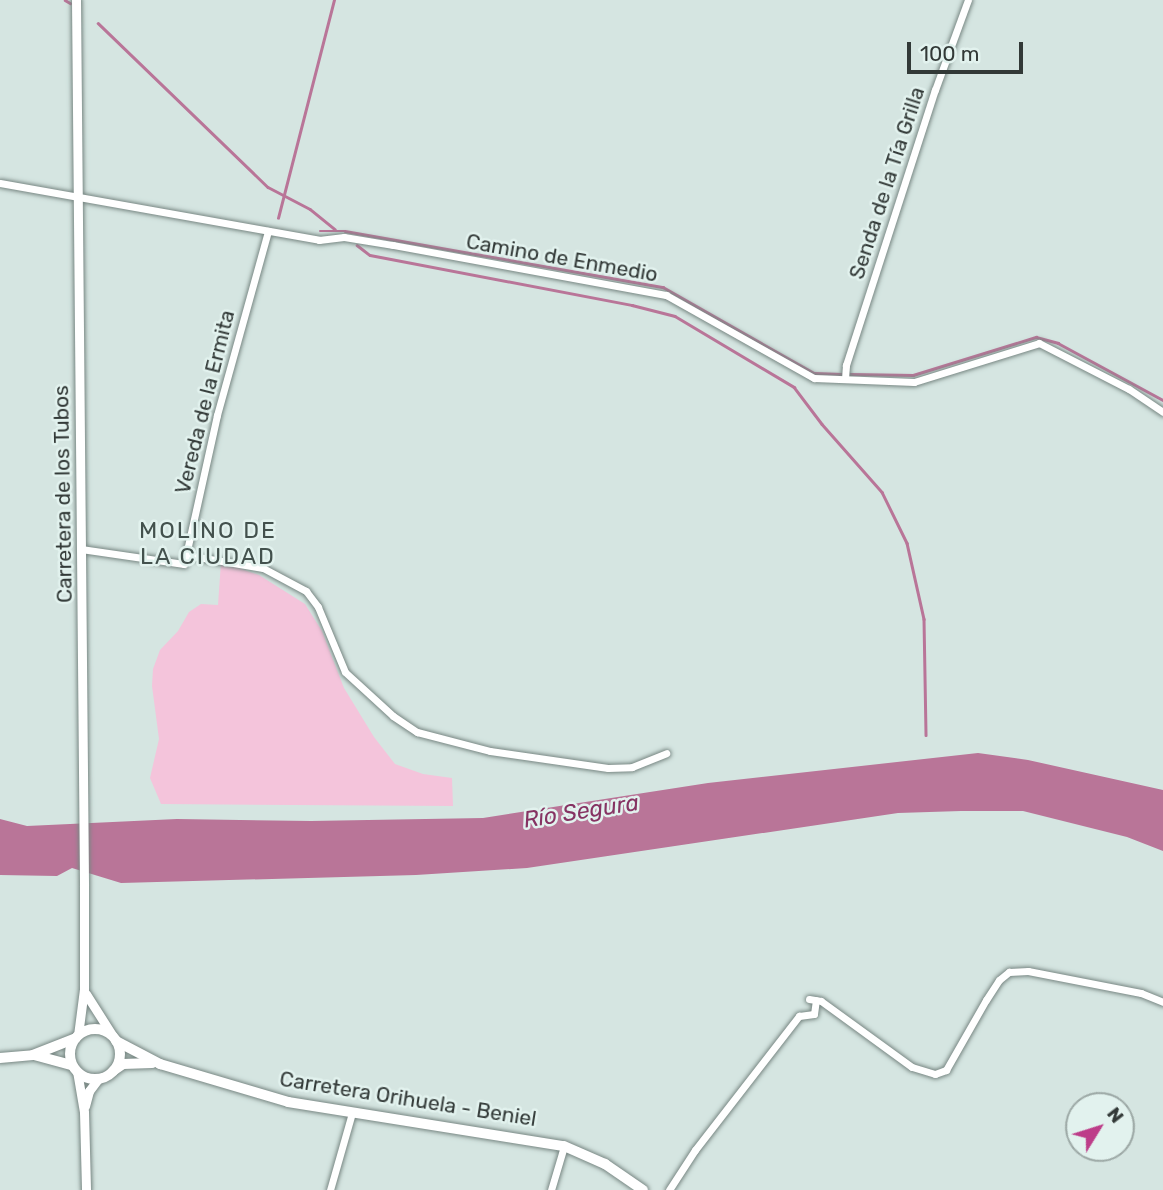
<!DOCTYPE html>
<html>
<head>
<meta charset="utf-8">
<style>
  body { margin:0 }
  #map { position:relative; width:1163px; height:1190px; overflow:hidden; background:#d5e5e1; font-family:Rubik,sans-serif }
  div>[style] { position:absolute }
  .green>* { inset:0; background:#f4c4db }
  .water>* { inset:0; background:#b97598 }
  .stream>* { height:2.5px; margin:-1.25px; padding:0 1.25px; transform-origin:1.25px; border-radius:1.25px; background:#b97598 }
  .roads { filter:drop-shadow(0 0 2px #788783) drop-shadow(0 0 2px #788783) }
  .minor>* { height:7px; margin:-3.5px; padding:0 3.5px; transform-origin:3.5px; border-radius:3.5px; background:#fff }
  .tertiary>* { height:9px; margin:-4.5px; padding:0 4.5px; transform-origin:4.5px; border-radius:4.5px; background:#fff }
  .secondary>* { height:10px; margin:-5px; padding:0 5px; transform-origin:5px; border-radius:5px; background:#fff }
  .secondary>.ring { margin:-5px; padding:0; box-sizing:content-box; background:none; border:10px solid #fff; border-radius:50% }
  span { translate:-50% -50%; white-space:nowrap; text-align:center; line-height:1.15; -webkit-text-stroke:5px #e2f2ee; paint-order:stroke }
  .street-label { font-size:21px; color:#323937 }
  .neighbourhood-label { font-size:23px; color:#43514d; letter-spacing:2px }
  .water-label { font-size:23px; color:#863363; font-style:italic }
  .north { position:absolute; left:1065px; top:1092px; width:70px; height:70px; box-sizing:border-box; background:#e2f2ee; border:2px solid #9ca8a5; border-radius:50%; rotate:52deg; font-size:19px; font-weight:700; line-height:28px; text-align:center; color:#323937 }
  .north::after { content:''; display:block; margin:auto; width:24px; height:32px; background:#bd3d89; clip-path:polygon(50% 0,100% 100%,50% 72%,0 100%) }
  .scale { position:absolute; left:907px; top:42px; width:116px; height:32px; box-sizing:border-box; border:4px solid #323937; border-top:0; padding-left:9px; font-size:21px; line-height:24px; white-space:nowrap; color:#323937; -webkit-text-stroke:5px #e2f2ee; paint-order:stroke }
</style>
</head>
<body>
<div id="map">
  <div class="green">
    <i style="clip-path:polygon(221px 562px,259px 575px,305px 604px,322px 631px,344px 688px,374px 737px,395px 764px,423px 774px,452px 778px,453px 806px,161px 804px,150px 778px,159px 739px,152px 686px,153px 669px,160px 650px,178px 631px,189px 612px,201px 604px,218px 605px)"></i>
  </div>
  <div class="water">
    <i style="clip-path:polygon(978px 753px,1028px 760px,1163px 790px,1163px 851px,1127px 837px,1023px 811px,961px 811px,898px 813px,527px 868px,416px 875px,121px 883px,72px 868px,57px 876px,0 875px,0 819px,27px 826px,177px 819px,311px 821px,483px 818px,708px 783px)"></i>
  </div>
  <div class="stream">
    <i style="left:65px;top:0;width:6px;rotate:31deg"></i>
    <i style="left:98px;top:23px;width:236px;rotate:44deg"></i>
    <i style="left:268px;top:187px;width:47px;rotate:27.6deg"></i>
    <i style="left:310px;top:209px;width:32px;rotate:39deg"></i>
    <i style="left:278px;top:218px;width:225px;rotate:-75.6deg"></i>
    <i style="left:320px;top:231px;width:25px"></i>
    <i style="left:345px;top:231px;width:323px;rotate:10deg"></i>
    <i style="left:663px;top:287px;width:174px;rotate:29.7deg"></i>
    <i style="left:814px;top:373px;width:27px;rotate:2deg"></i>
    <i style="left:357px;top:245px;width:16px;rotate:38deg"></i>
    <i style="left:370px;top:255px;width:267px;rotate:10.8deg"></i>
    <i style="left:632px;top:305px;width:44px;rotate:14.3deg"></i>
    <i style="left:675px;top:316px;width:139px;rotate:30.8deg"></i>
    <i style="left:794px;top:387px;width:46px;rotate:52.9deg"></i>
    <i style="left:822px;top:424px;width:91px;rotate:48.6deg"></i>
    <i style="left:882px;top:492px;width:57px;rotate:63.9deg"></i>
    <i style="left:907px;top:543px;width:78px;rotate:77.4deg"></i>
    <i style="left:924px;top:619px;width:116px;rotate:89deg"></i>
    <i style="left:850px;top:374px;width:63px;rotate:0.9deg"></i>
    <i style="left:913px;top:375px;width:129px;rotate:-17.2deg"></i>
    <i style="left:1036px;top:337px;width:23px;rotate:15deg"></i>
    <i style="left:1058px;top:343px;width:119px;rotate:28.5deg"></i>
  </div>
  <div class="roads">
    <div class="minor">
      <i style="left:0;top:183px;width:324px;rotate:10.1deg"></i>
      <i style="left:319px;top:240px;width:25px;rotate:-7deg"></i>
      <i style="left:344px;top:237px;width:50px;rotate:9.3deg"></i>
      <i style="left:393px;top:245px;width:278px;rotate:10.4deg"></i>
      <i style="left:666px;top:295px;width:170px;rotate:29.3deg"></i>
      <i style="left:814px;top:378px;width:100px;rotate:2.3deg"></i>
      <i style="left:914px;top:382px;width:131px;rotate:-17.3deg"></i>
      <i style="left:1039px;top:343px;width:101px;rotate:27.1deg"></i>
      <i style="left:1129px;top:389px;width:41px;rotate:34.1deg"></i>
      <i style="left:845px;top:379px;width:14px;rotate:-86deg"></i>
      <i style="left:846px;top:365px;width:289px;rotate:-72.1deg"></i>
      <i style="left:935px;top:90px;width:96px;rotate:-69.9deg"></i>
      <i style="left:81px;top:549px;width:104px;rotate:8.3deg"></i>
      <i style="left:184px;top:564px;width:153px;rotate:-77.5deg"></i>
      <i style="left:217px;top:415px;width:191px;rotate:-74.5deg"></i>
      <i style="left:186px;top:555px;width:78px;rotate:9.6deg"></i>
      <i style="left:263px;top:568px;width:49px;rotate:28.1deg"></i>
      <i style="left:306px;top:591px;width:20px;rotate:53deg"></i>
      <i style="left:318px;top:607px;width:70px;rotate:67.4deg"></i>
      <i style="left:345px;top:672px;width:65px;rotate:42.5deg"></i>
      <i style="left:393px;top:716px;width:29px;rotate:34deg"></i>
      <i style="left:417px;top:732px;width:75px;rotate:14.6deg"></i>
      <i style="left:490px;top:751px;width:119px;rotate:8.2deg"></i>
      <i style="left:608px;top:768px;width:24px;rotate:-2deg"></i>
      <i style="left:632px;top:767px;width:37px;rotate:-22deg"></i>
      <i style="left:809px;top:999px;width:12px;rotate:9deg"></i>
      <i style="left:821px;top:1001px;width:112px;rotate:36deg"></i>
      <i style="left:912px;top:1067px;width:24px;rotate:17deg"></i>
      <i style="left:935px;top:1074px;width:12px;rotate:-20deg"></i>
      <i style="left:946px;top:1070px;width:81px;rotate:-60.3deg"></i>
      <i style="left:986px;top:1000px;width:24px;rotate:-57deg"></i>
      <i style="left:999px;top:980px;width:13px;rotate:-39deg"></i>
      <i style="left:1009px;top:972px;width:19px;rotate:-3deg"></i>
      <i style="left:1028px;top:971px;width:115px;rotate:11deg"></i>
      <i style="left:1141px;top:993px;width:24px;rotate:22deg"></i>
      <i style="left:330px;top:1190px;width:80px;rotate:-74.1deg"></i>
      <i style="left:551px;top:1190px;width:46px;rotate:-73.5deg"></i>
      <i style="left:669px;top:1190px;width:48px;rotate:-57deg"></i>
      <i style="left:695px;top:1150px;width:170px;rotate:-52.2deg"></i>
      <i style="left:799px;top:1016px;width:15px;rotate:-8deg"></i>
      <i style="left:814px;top:1014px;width:14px;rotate:-82deg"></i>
    </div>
    <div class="tertiary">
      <i style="left:76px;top:0;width:886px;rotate:89.48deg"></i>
      <i style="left:84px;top:886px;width:103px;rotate:90deg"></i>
      <i style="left:84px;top:989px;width:46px;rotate:97.4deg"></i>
      <i style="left:86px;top:994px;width:52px;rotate:57.5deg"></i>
      <i style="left:77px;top:1071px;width:42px;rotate:80.3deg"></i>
      <i style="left:84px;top:1112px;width:78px;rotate:88.5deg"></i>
      <i style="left:85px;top:1106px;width:16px;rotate:-75deg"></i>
      <i style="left:89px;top:1091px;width:15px;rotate:-53deg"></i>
    </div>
    <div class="secondary">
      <i class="ring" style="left:70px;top:1029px;width:40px;height:40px"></i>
      <i style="left:116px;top:1041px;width:50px;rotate:27.6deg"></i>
      <i style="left:160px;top:1064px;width:134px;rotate:16.5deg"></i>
      <i style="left:288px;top:1102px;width:279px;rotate:9.1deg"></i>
      <i style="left:564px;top:1146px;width:45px;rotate:23.7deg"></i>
      <i style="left:605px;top:1164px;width:46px;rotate:34.4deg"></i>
      <i style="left:34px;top:1055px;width:39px;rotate:15deg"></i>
      <i style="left:0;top:1058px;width:33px;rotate:-5deg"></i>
      <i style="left:33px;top:1055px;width:46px;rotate:-21.6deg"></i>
      <i style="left:113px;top:1071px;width:12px;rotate:-35deg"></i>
      <i style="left:123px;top:1064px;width:29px;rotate:-2deg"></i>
    </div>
  </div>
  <div class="street-label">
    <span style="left:887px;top:183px;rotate:-72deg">Senda de la Tía Grilla</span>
    <span style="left:562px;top:258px;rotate:10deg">Camino de Enmedio</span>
    <span style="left:205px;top:402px;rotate:-76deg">Vereda de la Ermita</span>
    <span style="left:63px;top:494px;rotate:-91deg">Carretera de los Tubos</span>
    <span style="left:408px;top:1099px;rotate:9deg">Carretera Orihuela - Beniel</span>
  </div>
  <div class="neighbourhood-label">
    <span style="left:208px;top:543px">MOLINO DE<br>LA CIUDAD</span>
  </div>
  <div class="water-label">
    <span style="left:581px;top:811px;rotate:-9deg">Río Segura</span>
  </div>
  <div class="north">N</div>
  <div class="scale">100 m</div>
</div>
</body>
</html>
